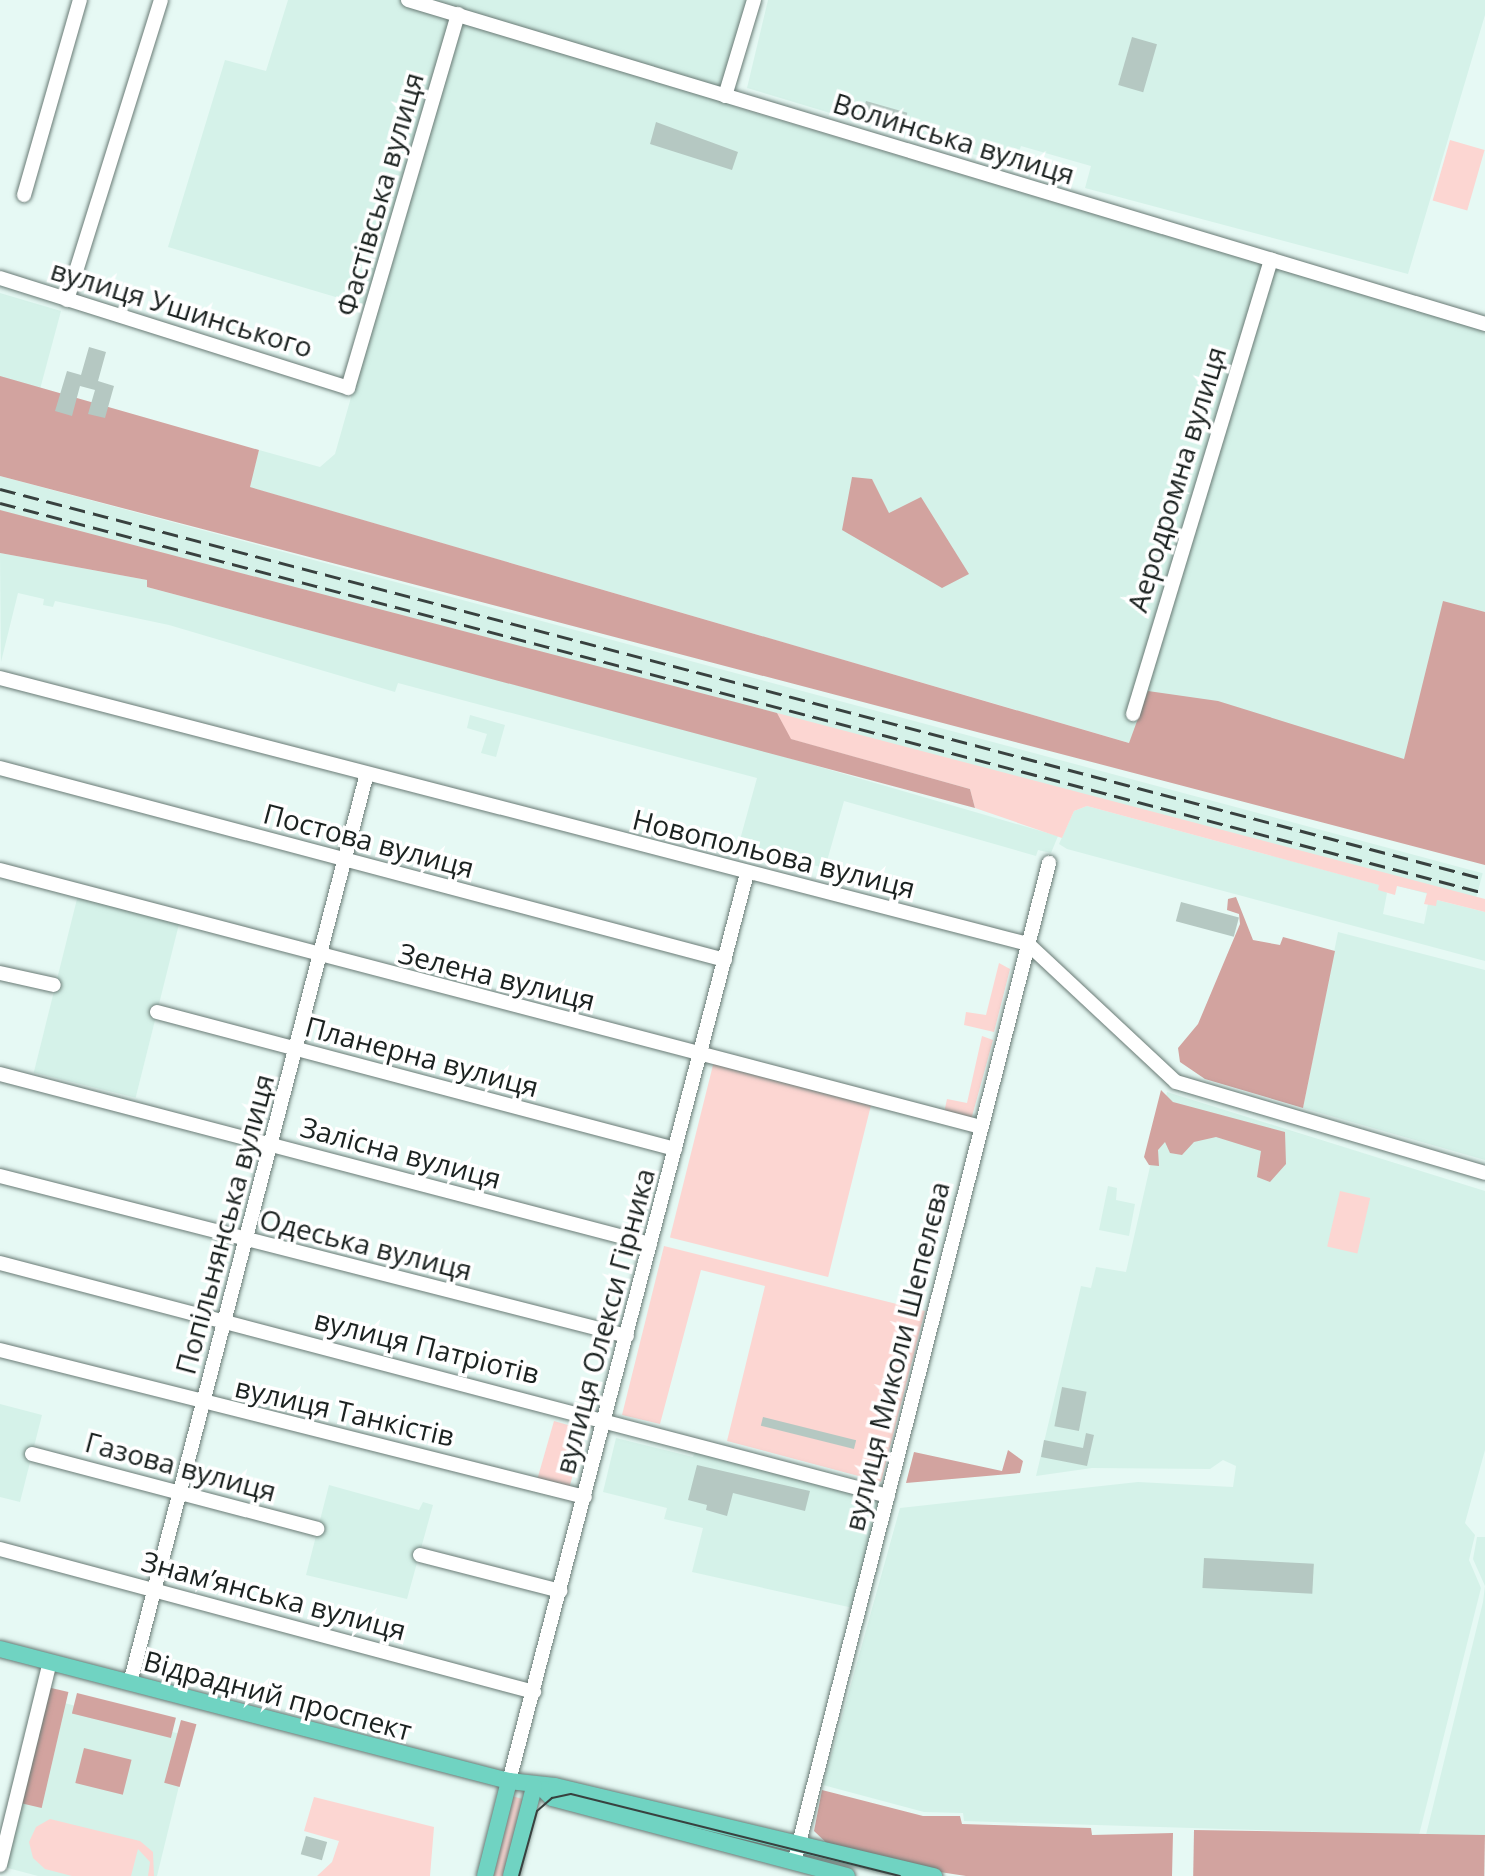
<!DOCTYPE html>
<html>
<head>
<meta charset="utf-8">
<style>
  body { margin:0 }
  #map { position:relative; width:1485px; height:1876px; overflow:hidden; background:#e6f9f4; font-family:"Open Sans",sans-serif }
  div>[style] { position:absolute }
  .built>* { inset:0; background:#d5f2e9; transform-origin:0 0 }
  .green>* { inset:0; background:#fcd6d2; transform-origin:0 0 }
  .forest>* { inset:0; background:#d2a39f; transform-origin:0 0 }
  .building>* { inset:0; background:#b5c8c2; transform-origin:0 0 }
  .roads { filter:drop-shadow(0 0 2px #697a75) drop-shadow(0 0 2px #697a75) }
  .minor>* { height:14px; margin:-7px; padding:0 7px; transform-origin:7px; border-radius:7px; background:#fff }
  .major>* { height:16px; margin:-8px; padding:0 8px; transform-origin:8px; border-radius:8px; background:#70d3c2 }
  .tram>* { height:2px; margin:-1px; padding:0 1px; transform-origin:1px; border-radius:1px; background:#38413f }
  .rail>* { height:3px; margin-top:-1.5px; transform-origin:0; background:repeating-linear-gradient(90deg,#38413f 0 16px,transparent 0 24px) }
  span { translate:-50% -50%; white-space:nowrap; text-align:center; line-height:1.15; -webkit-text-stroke:7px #fff; paint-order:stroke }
  .street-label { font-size:28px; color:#1b2220 }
</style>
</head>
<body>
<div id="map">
  <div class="built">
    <i style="clip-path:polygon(288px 0,750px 0,725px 96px,735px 107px,1485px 331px,1485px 838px,1181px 758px,249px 487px,259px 450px,320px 467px,335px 454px,376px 309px,168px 247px,225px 60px,266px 71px)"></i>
    <i style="clip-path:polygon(768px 0,1485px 0,1485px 15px,1408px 274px,1085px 188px,1091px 166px,1021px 146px,1014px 167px,910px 134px,903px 123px,864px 111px,860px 122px,747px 88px)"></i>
    <i style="clip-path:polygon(0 293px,61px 311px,32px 419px,0 411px)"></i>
    <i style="left:0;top:476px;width:1535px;height:34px;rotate:15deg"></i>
    <i style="clip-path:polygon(0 553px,147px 580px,147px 587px,765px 751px,1058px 836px,1051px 853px,1038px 850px,1036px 856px,844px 801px,825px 868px,738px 847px,757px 778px,398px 683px,395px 692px,169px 625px,55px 601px,53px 607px,43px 605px,44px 599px,18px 593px,1px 662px)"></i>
    <i style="clip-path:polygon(470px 715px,505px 725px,496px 757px,481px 753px,487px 734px,467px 728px)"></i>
    <i style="clip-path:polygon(1087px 806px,1380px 885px,1387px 893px,1383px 914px,1424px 924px,1428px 904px,1437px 900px,1485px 912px,1485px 961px,1067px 849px,1059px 844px,1074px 811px)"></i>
    <i style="left:79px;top:891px;width:105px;height:187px;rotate:14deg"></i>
    <i style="clip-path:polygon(1338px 932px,1485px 970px,1485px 1160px,1303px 1108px)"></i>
    <i style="clip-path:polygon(1167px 1092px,1485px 1191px,1485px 1450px,1465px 1523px,1475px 1535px,1469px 1560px,1481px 1588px,1419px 1835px,964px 1821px,963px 1813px,924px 1812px,823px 1785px,900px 1508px,1138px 1482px,1233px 1487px,1236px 1466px,1223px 1460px,1210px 1469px,1092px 1468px,1036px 1476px,1081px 1286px,1091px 1288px,1096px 1267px,1126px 1272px)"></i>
    <i style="clip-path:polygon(1108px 1186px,1117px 1188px,1116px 1200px,1135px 1204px,1129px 1236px,1099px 1230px)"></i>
    <i style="clip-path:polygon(0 1404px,42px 1415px,20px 1502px,0 1497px)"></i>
    <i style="clip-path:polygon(616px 1438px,693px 1457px,697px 1446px,874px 1494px,881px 1503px,853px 1608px,692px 1572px,703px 1528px,664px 1519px,667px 1508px,603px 1492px)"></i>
    <i style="clip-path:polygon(329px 1485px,419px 1510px,423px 1502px,433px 1505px,407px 1599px,306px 1575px)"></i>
    <i style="clip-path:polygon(1477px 1537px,1485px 1537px,1485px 1836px,1426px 1835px,1483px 1602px,1485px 1586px,1473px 1559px)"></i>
    <i style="clip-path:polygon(46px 1698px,191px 1737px,157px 1876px,38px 1876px,4px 1867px)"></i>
  </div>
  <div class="green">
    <i style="left:1450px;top:140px;width:36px;height:63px;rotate:16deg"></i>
    <i style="clip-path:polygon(777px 713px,1485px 899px,1485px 912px,1437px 900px,1436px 906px,1424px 904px,1427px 893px,1397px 886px,1395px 895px,1378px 890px,1379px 885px,1087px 806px,1074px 811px,1062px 838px,975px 808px,970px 789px,790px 739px)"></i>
    <i style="clip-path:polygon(999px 963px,1010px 969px,994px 1032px,964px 1025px,966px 1012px,986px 1015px)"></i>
    <i style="clip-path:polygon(982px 1036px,993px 1040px,971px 1120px,944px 1113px,947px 1099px,967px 1103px)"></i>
    <i style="left:714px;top:1061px;width:163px;height:182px;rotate:14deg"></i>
    <i style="left:1340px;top:1191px;width:31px;height:57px;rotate:13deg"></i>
    <i style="clip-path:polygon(664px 1246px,925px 1311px,881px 1482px,727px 1441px,765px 1286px,701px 1270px,660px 1424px,622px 1415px)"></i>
    <i style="left:554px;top:1421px;width:33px;height:63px;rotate:16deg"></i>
    <i style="clip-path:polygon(511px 1796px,523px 1799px,506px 1876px,488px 1876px)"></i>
    <i style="clip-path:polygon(314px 1797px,434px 1827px,430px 1876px,317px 1876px,332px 1862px,339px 1841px,304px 1831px)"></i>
    <i style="clip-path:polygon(50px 1819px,140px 1841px,153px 1852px,154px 1876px,148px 1876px,150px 1862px,138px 1849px,131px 1876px,72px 1876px,45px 1869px,33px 1858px,29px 1842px,36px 1827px)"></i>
  </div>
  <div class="forest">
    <i style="clip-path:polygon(0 376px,259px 450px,250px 487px,1129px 743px,1148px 691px,1218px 701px,1404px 759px,1443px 601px,1485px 612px,1485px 865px,0 476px)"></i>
    <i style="clip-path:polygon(852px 477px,872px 479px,889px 513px,921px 497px,969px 574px,942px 588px,842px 530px)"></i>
    <i style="clip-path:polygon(0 510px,777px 713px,791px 739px,970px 789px,975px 808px,147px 587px,147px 580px,0 553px)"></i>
    <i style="clip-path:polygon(1236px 897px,1253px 940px,1280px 945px,1283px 937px,1335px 951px,1303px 1108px,1205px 1079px,1180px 1062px,1178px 1048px,1198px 1024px,1240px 924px,1239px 914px,1227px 910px,1228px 899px)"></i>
    <i style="clip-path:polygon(1161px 1090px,1173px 1102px,1285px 1132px,1286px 1164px,1270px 1182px,1257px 1177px,1261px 1151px,1216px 1137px,1194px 1142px,1182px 1155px,1170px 1153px,1165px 1142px,1158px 1150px,1159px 1166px,1149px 1165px,1144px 1157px)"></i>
    <i style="clip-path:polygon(1008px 1450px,1023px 1461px,1020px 1473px,906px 1483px,914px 1452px,1002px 1471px)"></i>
    <i style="left:47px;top:1687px;width:22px;height:119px;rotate:13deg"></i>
    <i style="left:77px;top:1693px;width:102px;height:21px;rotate:14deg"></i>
    <i style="left:181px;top:1720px;width:16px;height:65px;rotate:15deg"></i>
    <i style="left:84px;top:1748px;width:49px;height:36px;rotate:14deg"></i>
    <i style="clip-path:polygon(822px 1790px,923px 1816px,960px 1816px,962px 1824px,1091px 1828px,1092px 1835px,1173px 1833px,1172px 1876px,966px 1876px,874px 1862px,834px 1850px,814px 1831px)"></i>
    <i style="left:1194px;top:1830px;width:291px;height:46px;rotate:1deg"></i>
  </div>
  <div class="building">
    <i style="left:1132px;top:37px;width:26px;height:50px;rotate:16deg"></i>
    <i style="left:866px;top:101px;width:43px;height:10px;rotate:16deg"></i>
    <i style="clip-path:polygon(656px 122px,738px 152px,732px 170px,650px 144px)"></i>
    <i style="clip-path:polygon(89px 347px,106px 352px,98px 381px,114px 386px,105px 418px,88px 414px,95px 390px,80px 386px,72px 416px,55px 411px,67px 371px,81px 375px)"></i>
    <i style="left:1181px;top:902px;width:60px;height:20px;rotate:15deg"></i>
    <i style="left:1062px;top:1387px;width:25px;height:40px;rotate:11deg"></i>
    <i style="left:763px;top:1417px;width:96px;height:9px;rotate:14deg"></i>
    <i style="clip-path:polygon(1086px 1433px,1094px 1435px,1087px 1466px,1041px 1457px,1044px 1440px,1083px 1448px)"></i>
    <i style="clip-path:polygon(697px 1465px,810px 1491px,805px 1511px,733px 1493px,727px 1516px,706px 1510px,707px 1505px,688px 1500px)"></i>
    <i style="left:1204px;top:1558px;width:110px;height:30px;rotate:3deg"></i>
    <i style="left:306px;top:1836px;width:22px;height:19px;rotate:16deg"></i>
  </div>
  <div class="roads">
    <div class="minor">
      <i style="left:408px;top:0;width:1125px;rotate:16.74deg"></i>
      <i style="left:725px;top:96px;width:100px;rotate:-73.2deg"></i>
      <i style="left:24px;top:195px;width:203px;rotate:-74deg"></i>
      <i style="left:0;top:278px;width:365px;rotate:17.5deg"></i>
      <i style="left:348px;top:388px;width:390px;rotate:-73.6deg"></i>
      <i style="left:67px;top:300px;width:314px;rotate:-72.6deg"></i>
      <i style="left:0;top:678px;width:1062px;rotate:14.51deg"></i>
      <i style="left:1028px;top:944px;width:202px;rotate:43deg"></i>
      <i style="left:1176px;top:1082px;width:322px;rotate:16.4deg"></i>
      <i style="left:1133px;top:714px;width:475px;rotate:-73.1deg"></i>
      <i style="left:0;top:768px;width:750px;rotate:14.83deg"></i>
      <i style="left:0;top:870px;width:1014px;rotate:14.68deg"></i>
      <i style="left:0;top:973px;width:55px;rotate:12.5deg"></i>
      <i style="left:157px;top:1012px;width:536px;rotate:14.81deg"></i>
      <i style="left:0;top:1074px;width:672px;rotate:14.66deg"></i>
      <i style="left:0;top:1176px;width:647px;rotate:14.32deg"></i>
      <i style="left:0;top:1263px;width:918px;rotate:14.7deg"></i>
      <i style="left:0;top:1350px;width:603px;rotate:14.11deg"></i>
      <i style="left:32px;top:1454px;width:295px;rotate:14.7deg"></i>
      <i style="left:0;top:1549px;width:553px;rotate:14.99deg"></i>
      <i style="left:420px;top:1555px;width:145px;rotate:14.4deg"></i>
      <i style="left:130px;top:1683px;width:936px;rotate:-75.4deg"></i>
      <i style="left:509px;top:1781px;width:939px;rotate:-75.31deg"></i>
      <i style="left:796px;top:1855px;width:1024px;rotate:-75.69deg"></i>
      <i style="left:0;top:1865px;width:209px;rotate:-76.2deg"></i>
    </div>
    <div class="major">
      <i style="left:0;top:1649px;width:526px;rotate:14.54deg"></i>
      <i style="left:509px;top:1781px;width:46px;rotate:6.2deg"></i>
      <i style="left:555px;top:1786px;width:390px;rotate:13.4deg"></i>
      <i style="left:543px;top:1789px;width:13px;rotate:45deg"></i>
      <i style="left:552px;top:1798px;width:305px;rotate:14.8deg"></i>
      <i style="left:485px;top:1876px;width:98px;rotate:-75.8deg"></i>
      <i style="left:511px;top:1876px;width:92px;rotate:-75.5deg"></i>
    </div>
  </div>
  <div class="tram">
    <i style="left:519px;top:1876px;width:67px;rotate:-74.5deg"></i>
    <i style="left:537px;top:1811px;width:20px;rotate:-41deg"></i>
    <i style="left:552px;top:1798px;width:19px;rotate:-12deg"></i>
    <i style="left:571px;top:1794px;width:339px;rotate:14deg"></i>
  </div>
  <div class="rail">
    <i style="left:0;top:489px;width:1535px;rotate:14.72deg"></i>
    <i style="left:0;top:503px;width:1535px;rotate:14.72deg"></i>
  </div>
  <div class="street-label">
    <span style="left:954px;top:138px;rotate:17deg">Волинська вулиця</span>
    <span style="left:379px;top:194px;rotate:-74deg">Фастівська вулиця</span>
    <span style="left:182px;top:308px;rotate:17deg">вулиця Ушинського</span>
    <span style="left:1176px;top:479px;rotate:-73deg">Аеродромна вулиця</span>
    <span style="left:369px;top:840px;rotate:15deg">Постова вулиця</span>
    <span style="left:774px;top:853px;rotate:14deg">Новопольова вулиця</span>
    <span style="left:497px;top:976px;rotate:14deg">Зелена вулиця</span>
    <span style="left:422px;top:1056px;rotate:15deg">Планерна вулиця</span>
    <span style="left:401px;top:1152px;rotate:15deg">Залісна вулиця</span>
    <span style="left:224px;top:1224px;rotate:-75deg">Попільнянська вулиця</span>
    <span style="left:366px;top:1244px;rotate:14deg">Одеська вулиця</span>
    <span style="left:604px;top:1321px;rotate:-75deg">вулиця Олекси Гірника</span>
    <span style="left:427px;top:1346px;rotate:14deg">вулиця Патріотів</span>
    <span style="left:896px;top:1356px;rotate:-76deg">вулиця Миколи Шепелєва</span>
    <span style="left:345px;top:1411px;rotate:13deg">вулиця Танкістів</span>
    <span style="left:181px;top:1466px;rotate:15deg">Газова вулиця</span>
    <span style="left:274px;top:1595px;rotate:15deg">Знамʼянська вулиця</span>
    <span style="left:278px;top:1695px;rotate:15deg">Відрадний проспект</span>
  </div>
</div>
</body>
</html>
